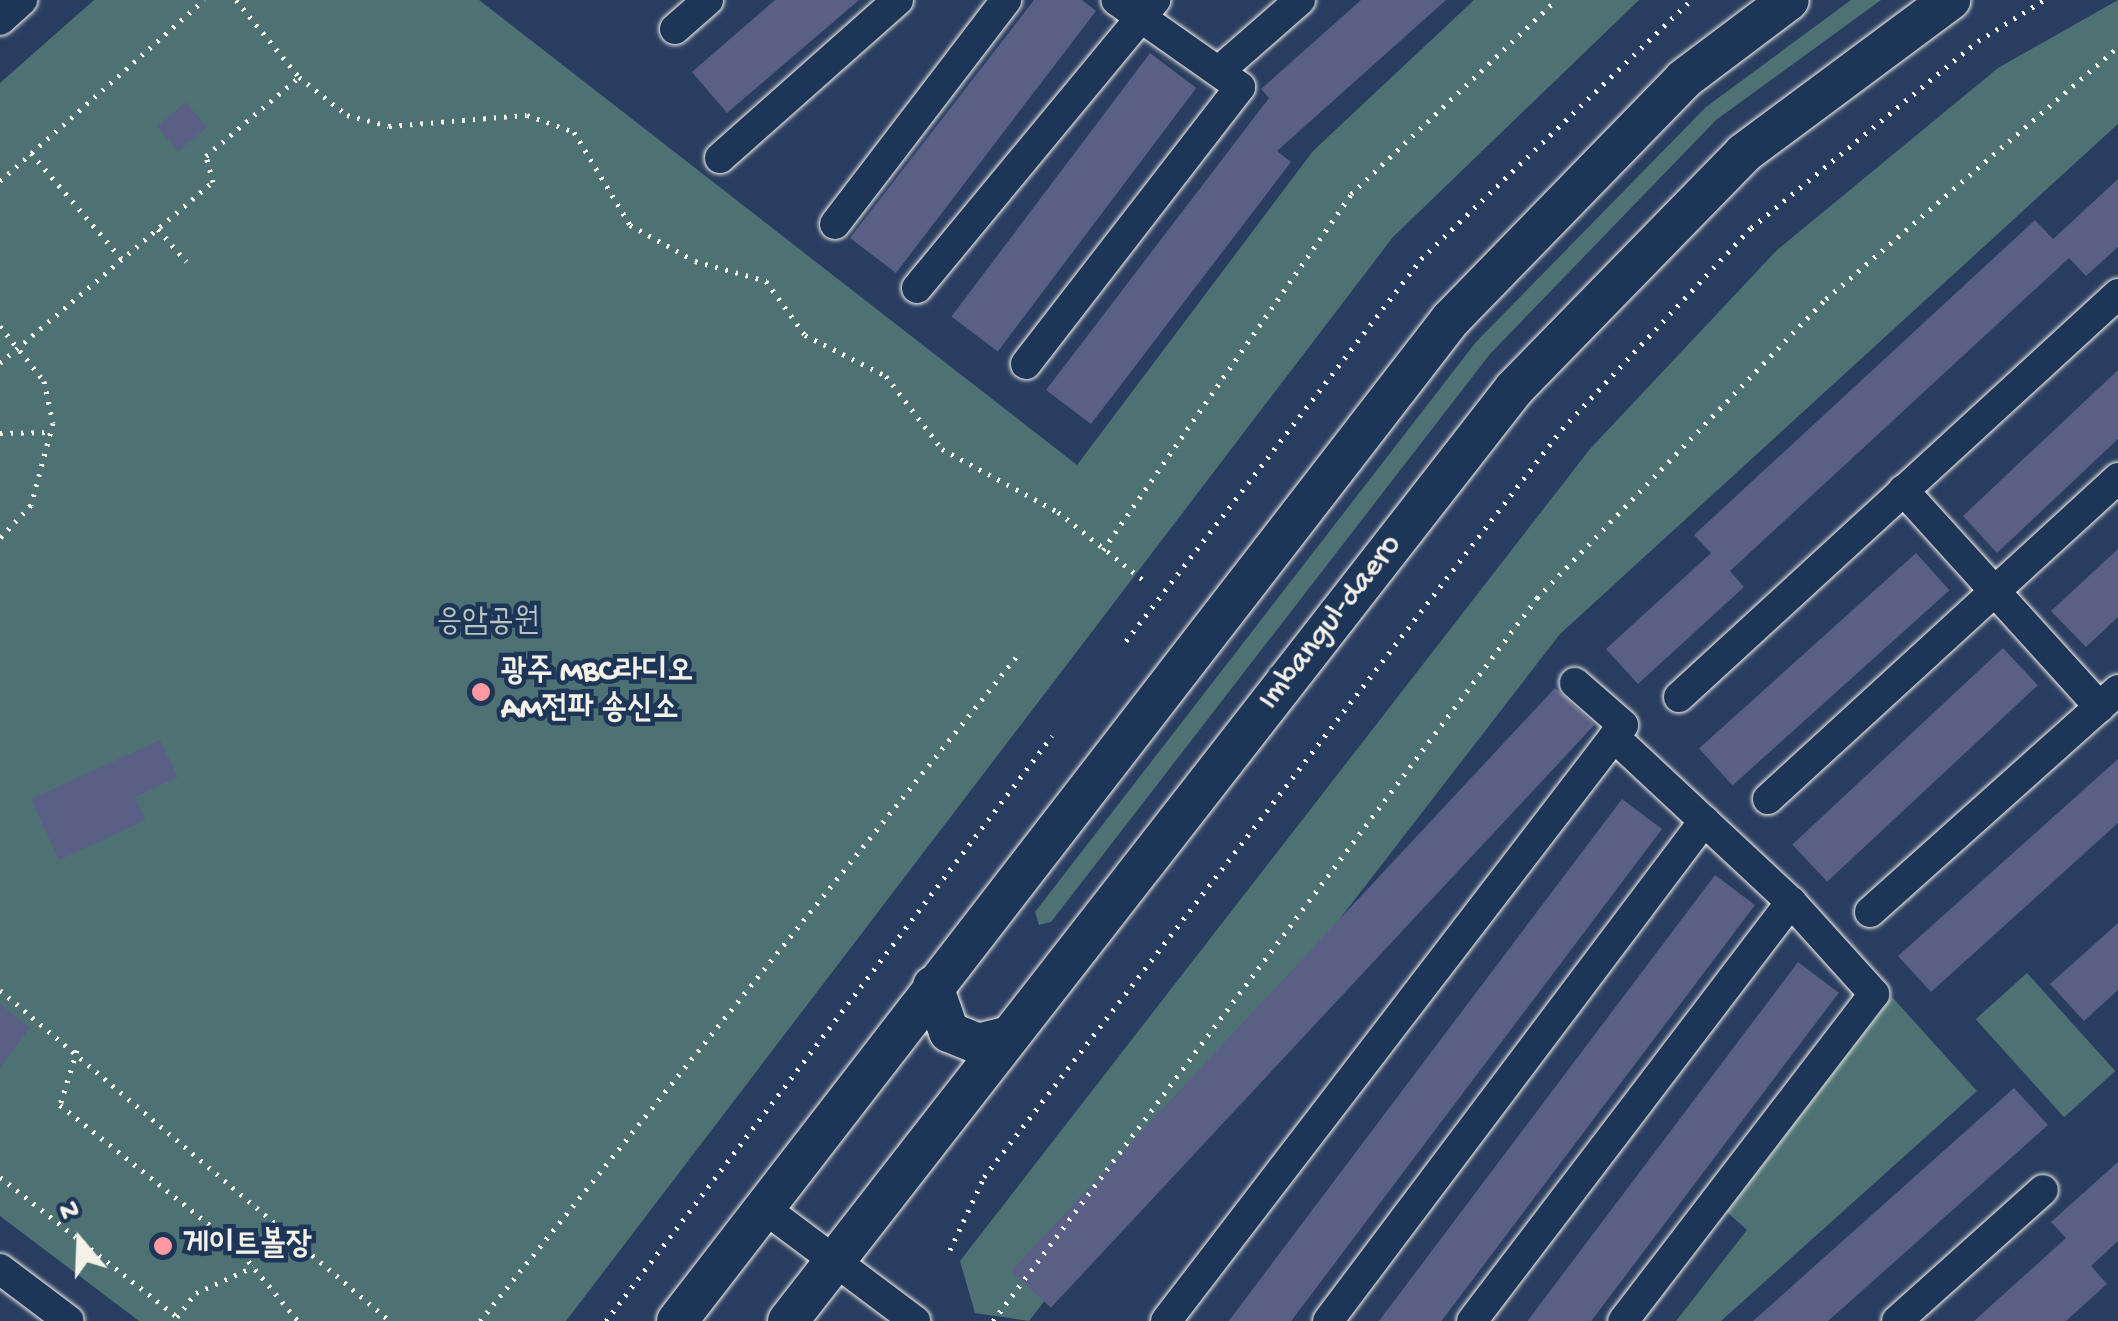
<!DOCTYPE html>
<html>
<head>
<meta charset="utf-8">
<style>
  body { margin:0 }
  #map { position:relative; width:2118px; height:1321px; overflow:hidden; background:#293d60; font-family:"Gochi Hand","Poor Story",sans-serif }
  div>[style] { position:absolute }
  .green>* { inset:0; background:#4e7273; transform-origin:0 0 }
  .building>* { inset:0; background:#595f85; transform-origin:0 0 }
  .path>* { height:5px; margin-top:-2.5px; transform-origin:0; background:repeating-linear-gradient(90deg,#f4f1e8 0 2.5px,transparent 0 10.5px) }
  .roads { filter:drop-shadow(0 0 2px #f4f1e8) drop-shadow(0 0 2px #f4f1e8) }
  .minor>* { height:30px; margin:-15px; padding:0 15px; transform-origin:15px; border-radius:15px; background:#1d3557 }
  .major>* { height:40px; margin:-20px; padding:0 20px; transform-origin:20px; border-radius:20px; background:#1d3557 }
  .dots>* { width:28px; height:28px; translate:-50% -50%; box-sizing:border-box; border:5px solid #1d3557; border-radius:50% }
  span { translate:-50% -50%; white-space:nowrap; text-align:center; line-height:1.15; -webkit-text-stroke:9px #1d3557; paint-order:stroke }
  .park-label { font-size:32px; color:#bac5bf }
  .street-label { font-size:32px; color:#f4f1e8 }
  .poi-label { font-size:32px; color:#f4f1e8; font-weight:700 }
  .left { translate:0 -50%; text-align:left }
  .north { position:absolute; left:30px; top:1191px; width:100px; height:100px; -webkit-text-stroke:8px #1d3557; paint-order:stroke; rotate:341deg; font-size:28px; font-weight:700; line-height:40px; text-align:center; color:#f4f1e8 }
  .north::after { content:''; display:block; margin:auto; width:35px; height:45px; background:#f4f1e8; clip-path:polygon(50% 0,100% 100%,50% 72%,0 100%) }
</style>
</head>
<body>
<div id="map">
  <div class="green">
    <i style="clip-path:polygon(94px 0,479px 0,1077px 465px,1313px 151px,1474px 0,1639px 0,1393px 237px,566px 1321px,139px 1321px,0 1216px,0 83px)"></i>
    <i style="clip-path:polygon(1851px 0,1881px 0,1716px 120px,1490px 354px,1051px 922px,1039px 925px,1035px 912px,1476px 342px,1706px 107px)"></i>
    <i style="clip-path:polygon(2118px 0,2118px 124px,1560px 634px,1029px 1321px,975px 1313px,960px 1261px,1590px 449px,1777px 250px,1998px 68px)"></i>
    <i style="left:2027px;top:973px;width:132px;height:69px;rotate:48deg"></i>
    <i style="clip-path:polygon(1892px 997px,1977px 1091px,1721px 1321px,1676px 1321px,1747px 1230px,1727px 1212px)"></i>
  </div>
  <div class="building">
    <i style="clip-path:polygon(775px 0,859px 0,727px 113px,692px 72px)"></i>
    <i style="clip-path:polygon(1034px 0,1082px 0,1096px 11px,896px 273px,850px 238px)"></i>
    <i style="clip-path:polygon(1361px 0,1446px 0,1277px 151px,1291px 162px,1091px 424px,1046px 390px,1269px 98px,1261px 89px)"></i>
    <i style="left:1150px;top:53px;width:58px;height:330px;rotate:37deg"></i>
    <i style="left:186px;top:102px;width:33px;height:38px;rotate:50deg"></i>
    <i style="clip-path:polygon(2118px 179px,2118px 247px,2086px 276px,2069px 258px,1730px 571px,1744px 587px,1638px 684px,1606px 649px,1711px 553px,1694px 535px,2035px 220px,2053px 239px)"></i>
    <i style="clip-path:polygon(2118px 370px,2118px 439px,1997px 553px,1963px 516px)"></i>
    <i style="clip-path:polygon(2118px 549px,2118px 617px,2086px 647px,2051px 611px)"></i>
    <i style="left:1916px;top:553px;width:50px;height:292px;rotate:48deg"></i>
    <i style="left:2003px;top:648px;width:51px;height:288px;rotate:47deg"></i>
    <i style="left:1555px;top:688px;width:54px;height:797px;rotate:43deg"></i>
    <i style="clip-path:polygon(160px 740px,178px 777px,135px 797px,146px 820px,59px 860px,31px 799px)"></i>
    <i style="clip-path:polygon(2118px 759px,2118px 823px,1931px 992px,1898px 956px)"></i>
    <i style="left:1622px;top:799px;width:50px;height:655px;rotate:37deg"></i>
    <i style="left:1715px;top:875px;width:50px;height:560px;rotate:37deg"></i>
    <i style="clip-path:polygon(2118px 923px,2118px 990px,2084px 1021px,2050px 984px)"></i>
    <i style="left:1798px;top:962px;width:51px;height:450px;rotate:37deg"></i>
    <i style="clip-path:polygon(0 1004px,30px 1028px,0 1068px)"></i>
    <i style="clip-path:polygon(2014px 1088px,2048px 1125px,1845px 1306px,1828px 1321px,1753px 1321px)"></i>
    <i style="clip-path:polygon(2118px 1162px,2118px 1241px,2091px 1266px,2107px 1284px,2066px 1321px,1974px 1321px,2066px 1238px,2051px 1222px)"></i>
  </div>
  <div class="path">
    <i style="left:236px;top:0;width:99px;rotate:50.7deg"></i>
    <i style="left:299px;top:77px;width:61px;rotate:38.4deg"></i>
    <i style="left:347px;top:115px;width:43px;rotate:14.7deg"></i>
    <i style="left:389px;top:126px;width:138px;rotate:-4.6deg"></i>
    <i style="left:527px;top:115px;width:50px;rotate:19.9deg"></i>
    <i style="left:574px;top:132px;width:109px;rotate:58.9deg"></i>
    <i style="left:630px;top:225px;width:74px;rotate:29deg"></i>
    <i style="left:695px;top:261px;width:74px;rotate:15.7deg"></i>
    <i style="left:766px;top:281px;width:67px;rotate:54.2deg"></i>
    <i style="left:805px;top:335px;width:91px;rotate:26.8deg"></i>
    <i style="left:886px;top:376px;width:92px;rotate:52.5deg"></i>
    <i style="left:942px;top:449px;width:132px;rotate:28.5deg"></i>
    <i style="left:1058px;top:512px;width:114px;rotate:38.6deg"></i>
    <i style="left:31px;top:153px;width:140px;rotate:49.4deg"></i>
    <i style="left:0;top:181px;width:273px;rotate:-41.6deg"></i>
    <i style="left:158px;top:229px;width:43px;rotate:48.8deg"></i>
    <i style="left:0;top:326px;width:70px;rotate:51.3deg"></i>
    <i style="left:44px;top:381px;width:43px;rotate:77.9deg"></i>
    <i style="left:53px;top:423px;width:85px;rotate:105deg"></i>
    <i style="left:31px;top:505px;width:45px;rotate:133.2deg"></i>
    <i style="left:0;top:363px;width:280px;rotate:-40.4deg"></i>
    <i style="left:213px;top:182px;width:27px;rotate:-105deg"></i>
    <i style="left:206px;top:156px;width:122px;rotate:-40.3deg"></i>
    <i style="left:0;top:433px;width:52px;rotate:-1.1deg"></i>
    <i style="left:1103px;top:550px;width:434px;rotate:-55.1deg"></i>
    <i style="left:1351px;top:194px;width:282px;rotate:-43.4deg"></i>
    <i style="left:1126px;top:641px;width:483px;rotate:-52.3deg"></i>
    <i style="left:1421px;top:259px;width:374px;rotate:-43.8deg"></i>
    <i style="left:0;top:990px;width:512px;rotate:40.32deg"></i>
    <i style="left:77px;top:1050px;width:58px;rotate:107.2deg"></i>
    <i style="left:60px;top:1105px;width:224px;rotate:38.7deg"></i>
    <i style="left:235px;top:1245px;width:99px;rotate:50.3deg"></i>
    <i style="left:0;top:1177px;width:226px;rotate:38.3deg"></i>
    <i style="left:177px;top:1317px;width:31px;rotate:-52deg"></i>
    <i style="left:196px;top:1293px;width:63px;rotate:-24.5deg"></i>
    <i style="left:950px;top:1250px;width:81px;rotate:-65deg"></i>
    <i style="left:984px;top:1177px;width:945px;rotate:-52.31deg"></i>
    <i style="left:1562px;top:429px;width:276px;rotate:-46.8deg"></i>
    <i style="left:1751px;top:228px;width:294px;rotate:-39.5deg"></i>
    <i style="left:1978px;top:41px;width:78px;rotate:-31.8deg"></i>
    <i style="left:480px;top:1321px;width:861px;rotate:-51.08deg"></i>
    <i style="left:606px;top:1321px;width:736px;rotate:-52.68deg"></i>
    <i style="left:993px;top:1321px;width:905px;rotate:-53.04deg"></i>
    <i style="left:1537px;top:598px;width:416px;rotate:-46deg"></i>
    <i style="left:1826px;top:299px;width:386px;rotate:-40.8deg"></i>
  </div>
  <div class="roads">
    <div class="minor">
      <i style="left:0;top:20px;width:30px;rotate:-42deg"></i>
      <i style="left:675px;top:29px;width:44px;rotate:-41.3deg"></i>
      <i style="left:1219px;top:71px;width:108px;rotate:-41.2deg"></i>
      <i style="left:720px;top:158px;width:238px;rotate:-41.6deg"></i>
      <i style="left:835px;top:224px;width:282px;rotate:-52.6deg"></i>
      <i style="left:917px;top:288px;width:374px;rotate:-50.4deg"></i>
      <i style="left:1026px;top:364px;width:350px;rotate:-52.3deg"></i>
      <i style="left:1240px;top:87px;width:151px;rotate:-144.9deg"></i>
      <i style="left:1903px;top:490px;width:293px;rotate:47.8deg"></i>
      <i style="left:1679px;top:697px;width:596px;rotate:-42.55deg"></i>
      <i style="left:1614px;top:737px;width:242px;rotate:43deg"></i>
      <i style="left:1791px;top:902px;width:124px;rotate:47.9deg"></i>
      <i style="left:1874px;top:994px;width:412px;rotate:127.5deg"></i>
      <i style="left:1768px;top:799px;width:475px;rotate:-42.5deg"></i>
      <i style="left:1870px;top:912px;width:333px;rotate:-41.8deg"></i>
      <i style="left:764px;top:1208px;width:189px;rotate:36.8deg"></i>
      <i style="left:0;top:1269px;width:86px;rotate:37deg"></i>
      <i style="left:1166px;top:1321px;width:751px;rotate:-52.52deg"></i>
      <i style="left:1623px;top:725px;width:64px;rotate:-138.8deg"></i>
      <i style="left:1328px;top:1321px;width:626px;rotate:-53.06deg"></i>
      <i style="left:1472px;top:1321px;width:527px;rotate:-52.72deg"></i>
      <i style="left:1897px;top:1321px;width:196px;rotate:-41.9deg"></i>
    </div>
    <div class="major">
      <i style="left:933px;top:986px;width:49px;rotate:70.8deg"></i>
      <i style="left:949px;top:1032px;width:31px;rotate:22deg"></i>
      <i style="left:978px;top:1044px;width:30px;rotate:-14deg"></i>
      <i style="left:677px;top:1321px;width:1266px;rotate:-52.32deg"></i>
      <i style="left:1451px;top:319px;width:334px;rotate:-45.8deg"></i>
      <i style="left:1684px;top:79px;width:131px;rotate:-37deg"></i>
      <i style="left:788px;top:1321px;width:1181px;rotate:-52.08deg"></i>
      <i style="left:1514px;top:389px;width:330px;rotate:-45.7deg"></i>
      <i style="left:1744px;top:153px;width:257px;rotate:-36.6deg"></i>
    </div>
  </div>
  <div class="dots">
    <i style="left:481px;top:692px;background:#ff9aa2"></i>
    <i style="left:163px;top:1246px;background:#ff9aa2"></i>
  </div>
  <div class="park-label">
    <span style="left:488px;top:623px">응암공원</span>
  </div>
  <div class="street-label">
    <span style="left:1331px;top:623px;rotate:-52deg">Imbangul-daero</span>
  </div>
  <div class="poi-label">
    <span class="left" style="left:501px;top:692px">광주 MBC라디오<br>AM전파 송신소</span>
    <span class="left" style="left:183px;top:1246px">게이트볼장</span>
  </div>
  <div class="north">N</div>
</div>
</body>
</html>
